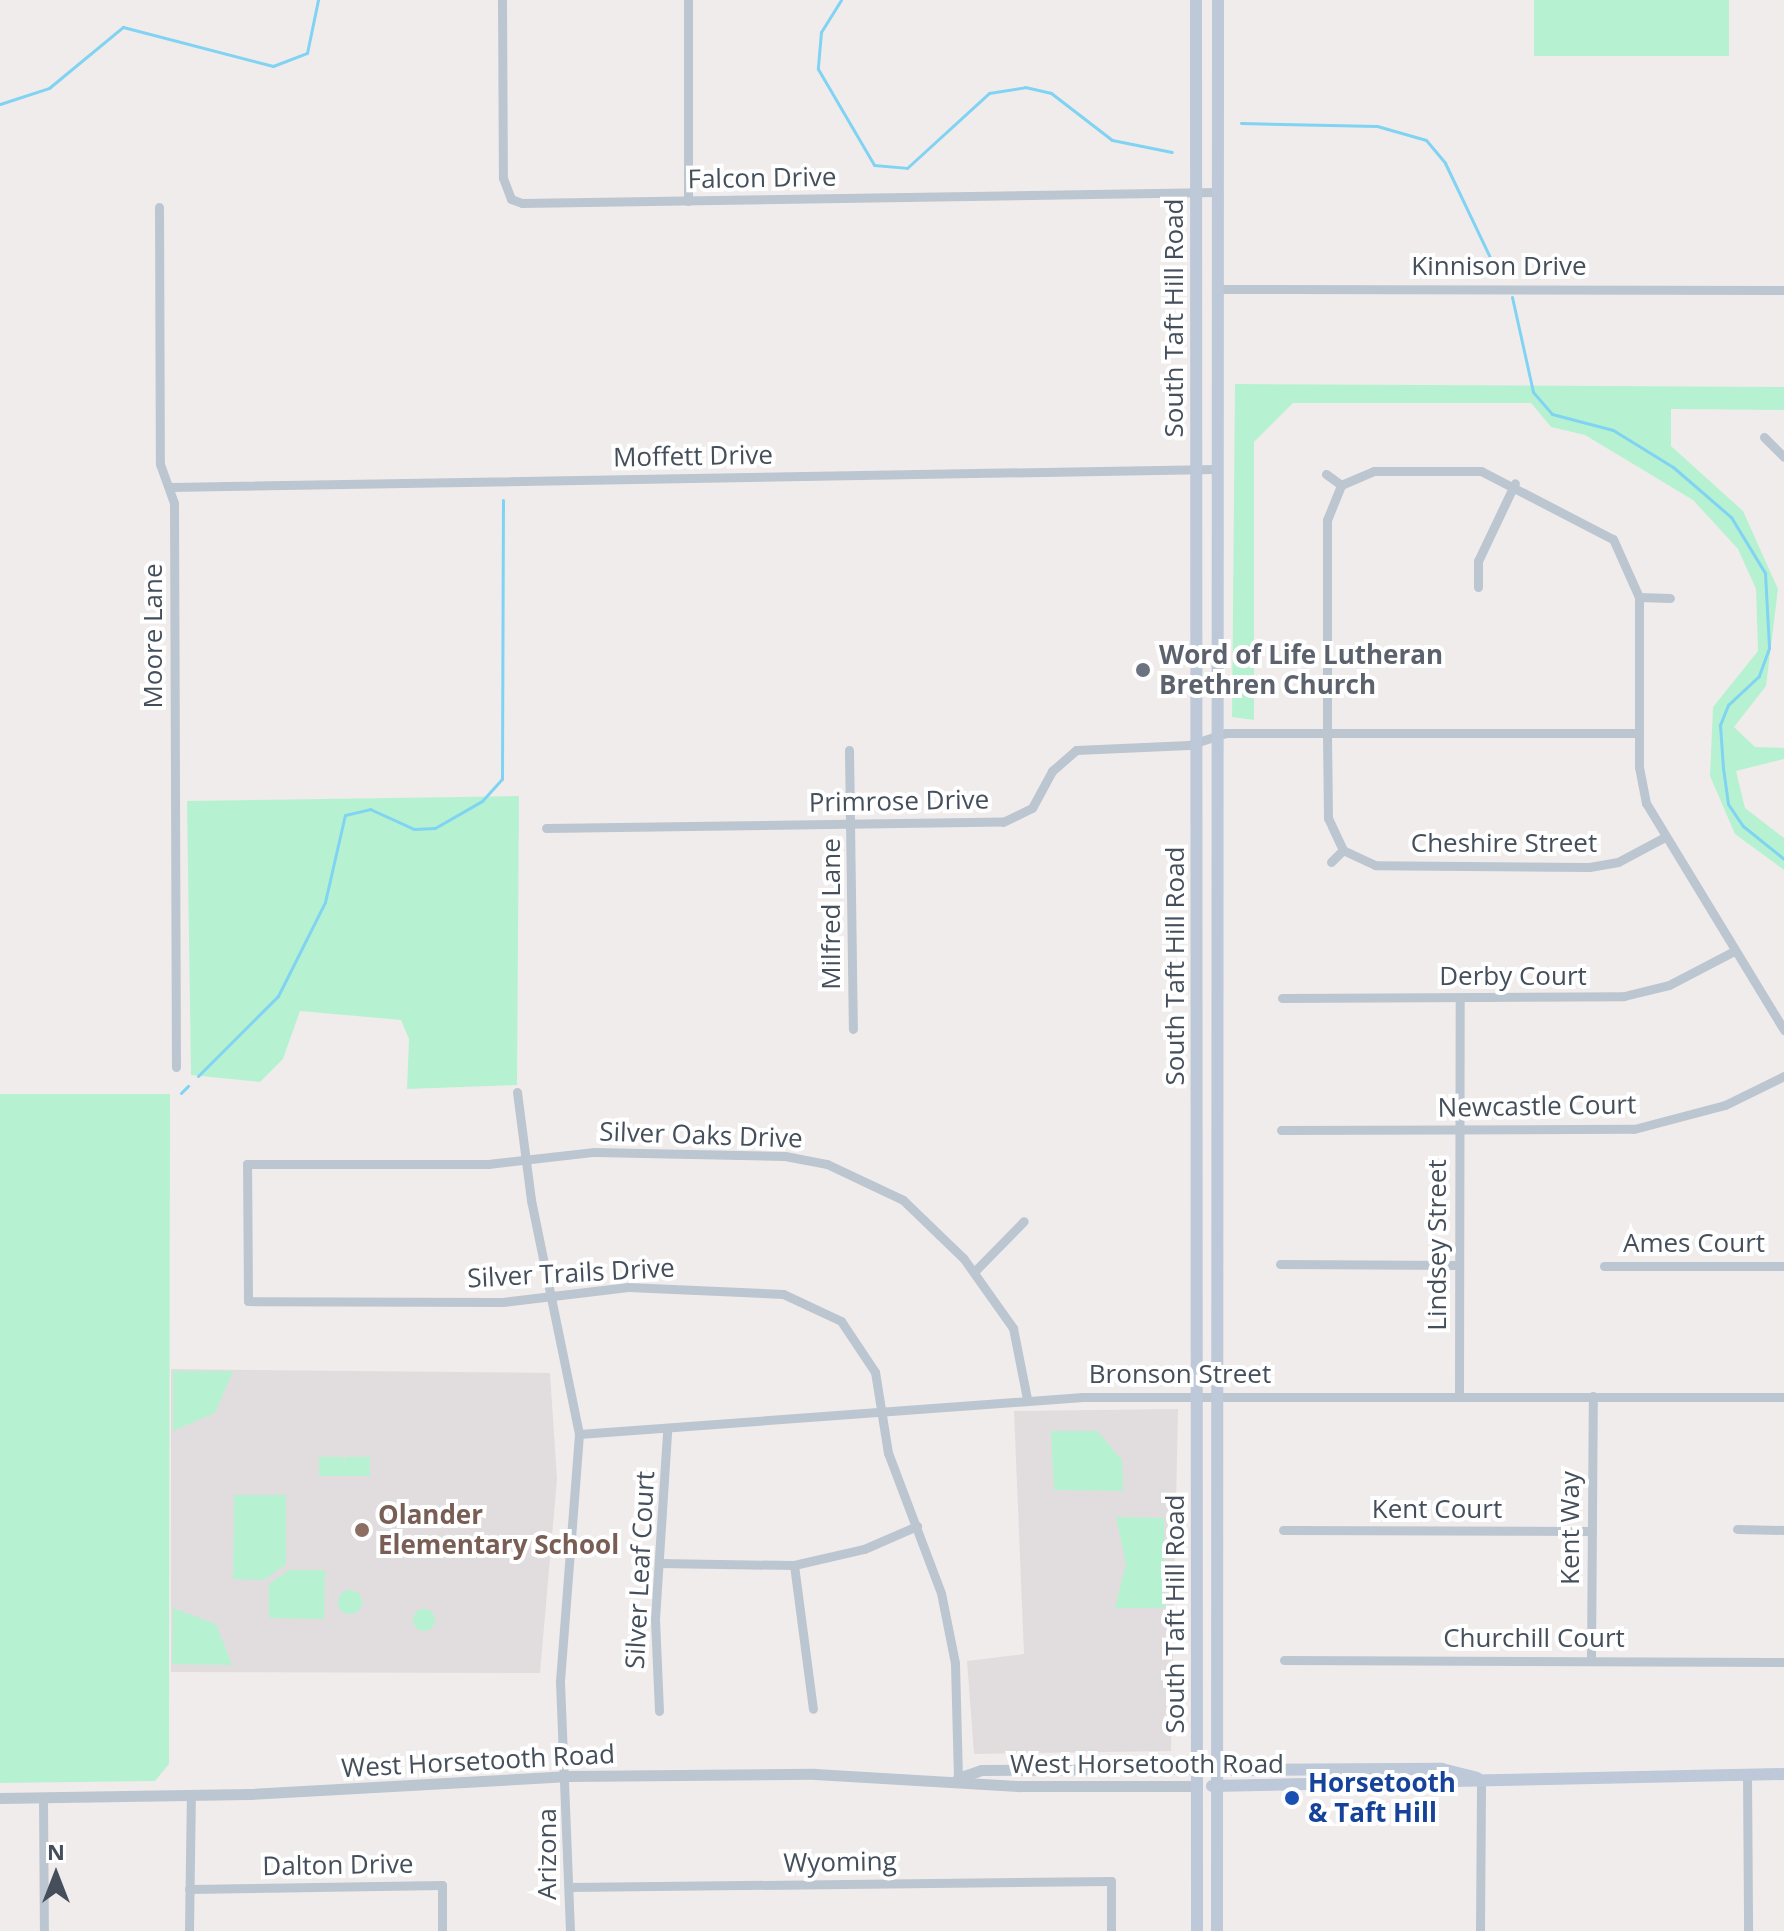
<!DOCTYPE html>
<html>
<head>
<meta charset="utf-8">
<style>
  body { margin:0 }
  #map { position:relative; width:1784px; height:1931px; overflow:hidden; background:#f0ecec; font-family:"Open Sans",sans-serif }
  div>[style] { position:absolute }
  .education>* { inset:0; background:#e1ddde }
  .green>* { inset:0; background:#b6f2d1; transform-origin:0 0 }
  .round { border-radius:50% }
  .stream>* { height:3px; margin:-1.5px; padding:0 1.5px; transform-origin:1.5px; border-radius:1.5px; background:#80d3f2 }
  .minor>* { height:9px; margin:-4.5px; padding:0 4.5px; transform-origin:4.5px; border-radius:4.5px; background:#bcc6d0 }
  .tertiary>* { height:11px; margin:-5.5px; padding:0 5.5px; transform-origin:5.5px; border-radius:5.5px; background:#bcc6d0 }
  .secondary>* { height:12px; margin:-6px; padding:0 6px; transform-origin:6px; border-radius:6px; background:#bdc8d8 }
  .dots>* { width:22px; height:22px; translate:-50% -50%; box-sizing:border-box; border:4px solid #fff; border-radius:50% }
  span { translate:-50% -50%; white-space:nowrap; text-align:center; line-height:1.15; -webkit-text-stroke:8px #fff; paint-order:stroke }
  .street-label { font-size:26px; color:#444f5b }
  .worship-label { font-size:26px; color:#5b616d; font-weight:700 }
  .left { translate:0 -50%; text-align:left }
  .education-label { font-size:26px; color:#785e54; font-weight:700 }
  .transit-label { font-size:26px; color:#164399; font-weight:700 }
  .north { position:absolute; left:16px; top:1835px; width:80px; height:80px; -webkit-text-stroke:6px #fff; paint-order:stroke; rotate:0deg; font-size:22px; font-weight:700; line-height:32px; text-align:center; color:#444f5b }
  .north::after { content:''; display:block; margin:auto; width:28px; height:36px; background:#444f5b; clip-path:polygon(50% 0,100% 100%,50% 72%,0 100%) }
</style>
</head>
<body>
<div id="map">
  <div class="education">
    <i style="clip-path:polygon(171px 1369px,550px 1373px,557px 1479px,540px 1673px,171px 1672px)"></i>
    <i style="clip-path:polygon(1178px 1409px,1171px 1751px,974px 1754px,967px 1661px,1024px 1654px,1014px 1411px)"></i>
  </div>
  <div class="green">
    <i style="left:1534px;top:0;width:195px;height:56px"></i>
    <i style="clip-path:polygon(1235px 384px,1784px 387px,1784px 410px,1671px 409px,1671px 446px,1743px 511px,1778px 589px,1766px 686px,1734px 727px,1755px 747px,1784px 748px,1784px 759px,1736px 771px,1745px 808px,1784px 838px,1784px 870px,1735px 834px,1710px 776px,1713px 707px,1758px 651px,1756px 589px,1738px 549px,1693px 500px,1585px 435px,1551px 427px,1531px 403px,1293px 403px,1254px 442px,1254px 720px,1232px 717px)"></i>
    <i style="clip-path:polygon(519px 796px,517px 1085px,407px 1089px,409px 1039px,401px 1020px,300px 1011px,283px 1059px,260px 1082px,191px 1075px,187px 801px)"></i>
    <i style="clip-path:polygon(0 1094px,170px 1094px,169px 1764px,155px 1781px,0 1783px)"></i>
    <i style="clip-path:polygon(173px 1371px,233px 1371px,215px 1413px,173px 1431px)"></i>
    <i style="clip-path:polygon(1051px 1431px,1097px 1431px,1122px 1460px,1123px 1491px,1054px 1490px)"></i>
    <i style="clip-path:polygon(319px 1457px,344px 1457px,345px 1471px,345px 1457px,370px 1457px,370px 1476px,319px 1476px)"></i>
    <i style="clip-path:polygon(234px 1495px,286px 1495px,286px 1564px,264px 1580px,233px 1579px)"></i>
    <i style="clip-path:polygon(1116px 1517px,1164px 1518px,1165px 1608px,1115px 1608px,1126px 1564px)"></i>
    <i style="clip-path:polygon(289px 1570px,325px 1570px,324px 1619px,269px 1618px,269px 1584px)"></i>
    <i class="round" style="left:338px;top:1590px;width:24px;height:24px"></i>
    <i style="clip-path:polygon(173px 1608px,216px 1624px,232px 1665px,172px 1664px)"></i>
    <i class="round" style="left:413px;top:1609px;width:22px;height:22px"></i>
  </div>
  <div class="stream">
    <i style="left:841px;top:0;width:38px;rotate:122deg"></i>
    <i style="left:821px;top:32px;width:37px;rotate:95deg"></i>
    <i style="left:818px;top:69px;width:111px;rotate:59.7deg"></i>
    <i style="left:874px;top:165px;width:33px;rotate:5deg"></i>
    <i style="left:907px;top:168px;width:111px;rotate:-42.4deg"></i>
    <i style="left:989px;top:93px;width:36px;rotate:-9deg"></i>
    <i style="left:1025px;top:87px;width:27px;rotate:13deg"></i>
    <i style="left:1051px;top:93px;width:77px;rotate:37.6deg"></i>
    <i style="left:1112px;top:140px;width:61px;rotate:11.3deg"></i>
    <i style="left:0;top:104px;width:52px;rotate:-18.1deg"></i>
    <i style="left:49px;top:88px;width:96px;rotate:-39.5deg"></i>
    <i style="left:123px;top:27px;width:155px;rotate:14.6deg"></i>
    <i style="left:273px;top:66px;width:36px;rotate:-21deg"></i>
    <i style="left:307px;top:53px;width:54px;rotate:-78.3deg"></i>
    <i style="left:1241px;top:123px;width:136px;rotate:1.3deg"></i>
    <i style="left:1377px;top:126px;width:51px;rotate:15.9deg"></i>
    <i style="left:1426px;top:140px;width:30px;rotate:50deg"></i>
    <i style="left:1445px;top:163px;width:121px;rotate:64.5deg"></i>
    <i style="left:1512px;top:297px;width:97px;rotate:77.5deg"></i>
    <i style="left:1533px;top:392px;width:29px;rotate:49deg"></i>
    <i style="left:1552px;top:414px;width:63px;rotate:14.7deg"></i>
    <i style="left:1613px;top:430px;width:70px;rotate:31.7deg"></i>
    <i style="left:1673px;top:467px;width:77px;rotate:40.8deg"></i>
    <i style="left:1731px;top:517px;width:66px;rotate:58.7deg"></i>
    <i style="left:1765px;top:573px;width:75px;rotate:86.9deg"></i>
    <i style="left:1769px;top:648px;width:30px;rotate:110deg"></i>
    <i style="left:1759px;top:676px;width:42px;rotate:136.9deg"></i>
    <i style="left:1728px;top:705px;width:22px;rotate:112deg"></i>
    <i style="left:1720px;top:725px;width:43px;rotate:86deg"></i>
    <i style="left:1723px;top:768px;width:36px;rotate:82deg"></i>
    <i style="left:1728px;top:804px;width:27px;rotate:56deg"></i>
    <i style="left:1743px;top:826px;width:53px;rotate:38.8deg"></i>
    <i style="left:198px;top:1076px;width:113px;rotate:-45deg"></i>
    <i style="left:278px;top:996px;width:105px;rotate:-63.4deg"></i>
    <i style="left:325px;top:902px;width:89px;rotate:-77.1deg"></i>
    <i style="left:345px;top:815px;width:26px;rotate:-13deg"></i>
    <i style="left:370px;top:809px;width:48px;rotate:24.4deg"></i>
    <i style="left:414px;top:829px;width:21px;rotate:-3deg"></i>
    <i style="left:435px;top:828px;width:54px;rotate:-29.9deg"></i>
    <i style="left:482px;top:801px;width:30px;rotate:-48deg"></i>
    <i style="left:502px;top:779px;width:279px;rotate:-89.8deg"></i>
    <i style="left:181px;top:1093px;width:10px;rotate:-45deg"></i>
  </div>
  <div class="minor">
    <i style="left:502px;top:0;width:178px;rotate:89.7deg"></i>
    <i style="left:503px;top:178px;width:22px;rotate:69deg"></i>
    <i style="left:511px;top:199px;width:12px;rotate:20deg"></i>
    <i style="left:522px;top:203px;width:694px;rotate:-0.91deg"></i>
    <i style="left:688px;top:0;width:201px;rotate:90deg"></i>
    <i style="left:159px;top:207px;width:257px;rotate:89.8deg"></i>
    <i style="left:160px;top:464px;width:41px;rotate:70.3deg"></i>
    <i style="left:174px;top:503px;width:564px;rotate:89.8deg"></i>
    <i style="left:1216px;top:289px;width:566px;rotate:0.1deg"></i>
    <i style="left:1764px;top:437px;width:28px;rotate:45deg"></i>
    <i style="left:1326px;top:474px;width:19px;rotate:36deg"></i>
    <i style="left:170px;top:487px;width:1046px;rotate:-0.99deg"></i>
    <i style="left:1478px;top:587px;width:26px;rotate:-90deg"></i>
    <i style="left:1478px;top:561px;width:86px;rotate:-64.6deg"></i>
    <i style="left:1639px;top:597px;width:31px;rotate:2deg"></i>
    <i style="left:849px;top:750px;width:279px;rotate:89.2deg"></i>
    <i style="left:546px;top:828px;width:457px;rotate:-0.8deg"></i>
    <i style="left:1003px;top:822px;width:32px;rotate:-26deg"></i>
    <i style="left:1032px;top:808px;width:42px;rotate:-61.6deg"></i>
    <i style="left:1052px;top:771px;width:32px;rotate:-41deg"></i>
    <i style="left:1076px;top:750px;width:113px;rotate:-2.5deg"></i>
    <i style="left:1189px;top:745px;width:39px;rotate:-18deg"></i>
    <i style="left:1226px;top:733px;width:413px"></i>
    <i style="left:1663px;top:838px;width:51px;rotate:151.9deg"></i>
    <i style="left:1618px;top:862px;width:29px;rotate:170deg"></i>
    <i style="left:1589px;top:867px;width:214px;rotate:-179.5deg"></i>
    <i style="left:1375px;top:865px;width:35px;rotate:-155deg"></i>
    <i style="left:1343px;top:850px;width:35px;rotate:-115deg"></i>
    <i style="left:1328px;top:818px;width:86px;rotate:-90.7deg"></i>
    <i style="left:1327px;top:732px;width:212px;rotate:-90deg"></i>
    <i style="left:1327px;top:520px;width:38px;rotate:-68deg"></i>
    <i style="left:1341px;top:485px;width:36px;rotate:-23deg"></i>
    <i style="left:1374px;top:471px;width:107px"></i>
    <i style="left:1481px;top:471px;width:148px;rotate:27.3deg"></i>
    <i style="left:1613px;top:539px;width:64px;rotate:65.9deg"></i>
    <i style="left:1639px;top:597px;width:170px;rotate:90deg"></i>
    <i style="left:1639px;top:767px;width:37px;rotate:79deg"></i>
    <i style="left:1646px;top:803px;width:266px;rotate:58.7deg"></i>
    <i style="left:1331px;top:862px;width:17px;rotate:-45deg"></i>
    <i style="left:1282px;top:998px;width:342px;rotate:-0.3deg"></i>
    <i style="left:1624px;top:996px;width:46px;rotate:-13.7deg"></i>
    <i style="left:1669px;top:985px;width:73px;rotate:-27.6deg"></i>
    <i style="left:517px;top:1092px;width:109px;rotate:82.6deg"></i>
    <i style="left:531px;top:1200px;width:239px;rotate:78.4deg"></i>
    <i style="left:579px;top:1434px;width:249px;rotate:94.4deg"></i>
    <i style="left:560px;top:1682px;width:249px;rotate:87.7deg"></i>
    <i style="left:1281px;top:1130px;width:353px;rotate:-0.2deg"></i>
    <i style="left:1634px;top:1129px;width:94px;rotate:-14.8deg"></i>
    <i style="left:1725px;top:1105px;width:66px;rotate:-26.2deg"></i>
    <i style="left:1280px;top:1264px;width:179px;rotate:0.3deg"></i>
    <i style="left:1604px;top:1266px;width:180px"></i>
    <i style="left:974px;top:1272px;width:71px;rotate:-45.6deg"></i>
    <i style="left:1459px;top:1396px;width:398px;rotate:-89.9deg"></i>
    <i style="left:579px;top:1434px;width:505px;rotate:-4.2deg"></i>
    <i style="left:1083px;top:1397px;width:701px"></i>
    <i style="left:1737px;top:1529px;width:47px;rotate:1.2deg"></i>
    <i style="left:1283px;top:1530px;width:309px;rotate:0.2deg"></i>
    <i style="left:660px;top:1563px;width:134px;rotate:0.9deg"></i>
    <i style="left:794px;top:1565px;width:72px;rotate:-12.9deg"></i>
    <i style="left:864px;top:1549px;width:58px;rotate:-23.5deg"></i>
    <i style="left:794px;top:1565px;width:145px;rotate:82.5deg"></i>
    <i style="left:1284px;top:1660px;width:500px;rotate:0.23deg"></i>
    <i style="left:1591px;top:1660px;width:264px;rotate:-89.6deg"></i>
    <i style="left:659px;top:1711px;width:92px;rotate:-92.5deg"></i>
    <i style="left:655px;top:1619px;width:187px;rotate:-86.3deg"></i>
    <i style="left:1747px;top:1774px;width:157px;rotate:89.6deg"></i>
    <i style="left:958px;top:1778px;width:115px;rotate:-91.5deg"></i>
    <i style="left:955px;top:1663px;width:71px;rotate:-101.3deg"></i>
    <i style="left:941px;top:1593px;width:150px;rotate:-110.7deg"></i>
    <i style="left:888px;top:1453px;width:82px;rotate:-99.1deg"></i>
    <i style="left:875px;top:1372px;width:61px;rotate:-123.7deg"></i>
    <i style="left:841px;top:1321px;width:64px;rotate:-155deg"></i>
    <i style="left:783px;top:1294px;width:155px;rotate:-177.4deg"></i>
    <i style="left:628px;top:1287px;width:126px;rotate:173.2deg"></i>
    <i style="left:503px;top:1302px;width:255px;rotate:-179.8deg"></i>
    <i style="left:248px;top:1301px;width:137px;rotate:-90.4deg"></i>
    <i style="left:247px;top:1164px;width:241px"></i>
    <i style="left:488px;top:1164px;width:107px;rotate:-6.5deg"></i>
    <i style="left:594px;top:1152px;width:191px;rotate:1.2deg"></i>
    <i style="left:785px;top:1156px;width:43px;rotate:10.8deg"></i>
    <i style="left:827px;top:1164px;width:84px;rotate:25.3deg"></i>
    <i style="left:903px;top:1200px;width:85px;rotate:44deg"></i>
    <i style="left:964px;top:1259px;width:85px;rotate:54.6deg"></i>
    <i style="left:1013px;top:1328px;width:72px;rotate:78.8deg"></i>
    <i style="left:43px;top:1798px;width:133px;rotate:89.6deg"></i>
    <i style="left:569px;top:1887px;width:542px;rotate:-0.63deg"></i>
    <i style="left:1111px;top:1881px;width:50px;rotate:90deg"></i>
    <i style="left:189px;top:1889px;width:253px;rotate:-0.9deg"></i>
    <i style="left:442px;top:1885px;width:46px;rotate:90deg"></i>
    <i style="left:189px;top:1931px;width:135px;rotate:-89.2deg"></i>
    <i style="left:1480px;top:1931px;width:152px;rotate:-89.6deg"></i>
  </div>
  <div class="tertiary">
    <i style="left:958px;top:1778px;width:24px;rotate:-19deg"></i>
    <i style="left:981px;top:1770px;width:216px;rotate:-0.3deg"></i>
    <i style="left:0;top:1798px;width:249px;rotate:-0.9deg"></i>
    <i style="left:249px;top:1794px;width:321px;rotate:-3.2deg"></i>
    <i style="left:569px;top:1776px;width:246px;rotate:-0.5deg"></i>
    <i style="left:815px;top:1774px;width:205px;rotate:3.4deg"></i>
    <i style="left:1020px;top:1786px;width:177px"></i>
  </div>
  <div class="secondary">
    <i style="left:1196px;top:0;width:1931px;rotate:89.97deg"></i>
    <i style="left:1213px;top:1770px;width:229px;rotate:-0.3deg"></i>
    <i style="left:1442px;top:1769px;width:36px;rotate:14deg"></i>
    <i style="left:1212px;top:1786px;width:572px;rotate:-1.2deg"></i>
    <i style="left:1217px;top:1931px;width:1931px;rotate:-89.97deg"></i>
  </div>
  <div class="dots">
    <i style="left:1143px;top:670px;background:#6b7280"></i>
    <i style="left:362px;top:1530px;background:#8d6e63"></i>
    <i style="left:1292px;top:1798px;background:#1a4fb4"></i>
  </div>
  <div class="street-label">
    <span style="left:762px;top:178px;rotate:-1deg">Falcon Drive</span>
    <span style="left:1499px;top:266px">Kinnison Drive</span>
    <span style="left:1174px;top:318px;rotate:-90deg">South Taft Hill Road</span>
    <span style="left:693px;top:456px;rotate:-1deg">Moffett Drive</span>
    <span style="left:153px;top:636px;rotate:-90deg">Moore Lane</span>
    <span style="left:899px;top:801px;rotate:-1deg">Primrose Drive</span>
    <span style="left:1504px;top:843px">Cheshire Street</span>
    <span style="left:831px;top:914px;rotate:-90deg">Milfred Lane</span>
    <span style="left:1175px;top:966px;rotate:-90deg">South Taft Hill Road</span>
    <span style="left:1513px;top:976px">Derby Court</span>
    <span style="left:1537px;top:1106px;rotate:-1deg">Newcastle Court</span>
    <span style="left:701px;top:1135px;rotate:2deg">Silver Oaks Drive</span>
    <span style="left:1694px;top:1243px">Ames Court</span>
    <span style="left:1437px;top:1245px;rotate:-90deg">Lindsey Street</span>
    <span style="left:571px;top:1273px;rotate:-3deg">Silver Trails Drive</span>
    <span style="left:1180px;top:1374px">Bronson Street</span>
    <span style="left:1437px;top:1509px">Kent Court</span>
    <span style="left:1570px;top:1528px;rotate:-90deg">Kent Way</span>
    <span style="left:640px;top:1570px;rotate:-87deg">Silver Leaf Court</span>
    <span style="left:1175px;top:1614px;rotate:-90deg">South Taft Hill Road</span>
    <span style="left:1534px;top:1638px">Churchill Court</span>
    <span style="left:478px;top:1761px;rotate:-3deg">West Horsetooth Road</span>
    <span style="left:1147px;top:1764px">West Horsetooth Road</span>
    <span style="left:547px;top:1854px;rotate:-90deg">Arizona</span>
    <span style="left:840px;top:1862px;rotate:-1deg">Wyoming</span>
    <span style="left:338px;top:1865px;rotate:-1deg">Dalton Drive</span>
  </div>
  <div class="worship-label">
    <span class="left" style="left:1159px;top:670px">Word of Life Lutheran<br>Brethren Church</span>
  </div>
  <div class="education-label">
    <span class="left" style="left:378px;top:1530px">Olander<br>Elementary School</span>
  </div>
  <div class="transit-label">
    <span class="left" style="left:1308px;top:1798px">Horsetooth<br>&amp; Taft Hill</span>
  </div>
  <div class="north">N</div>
</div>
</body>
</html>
